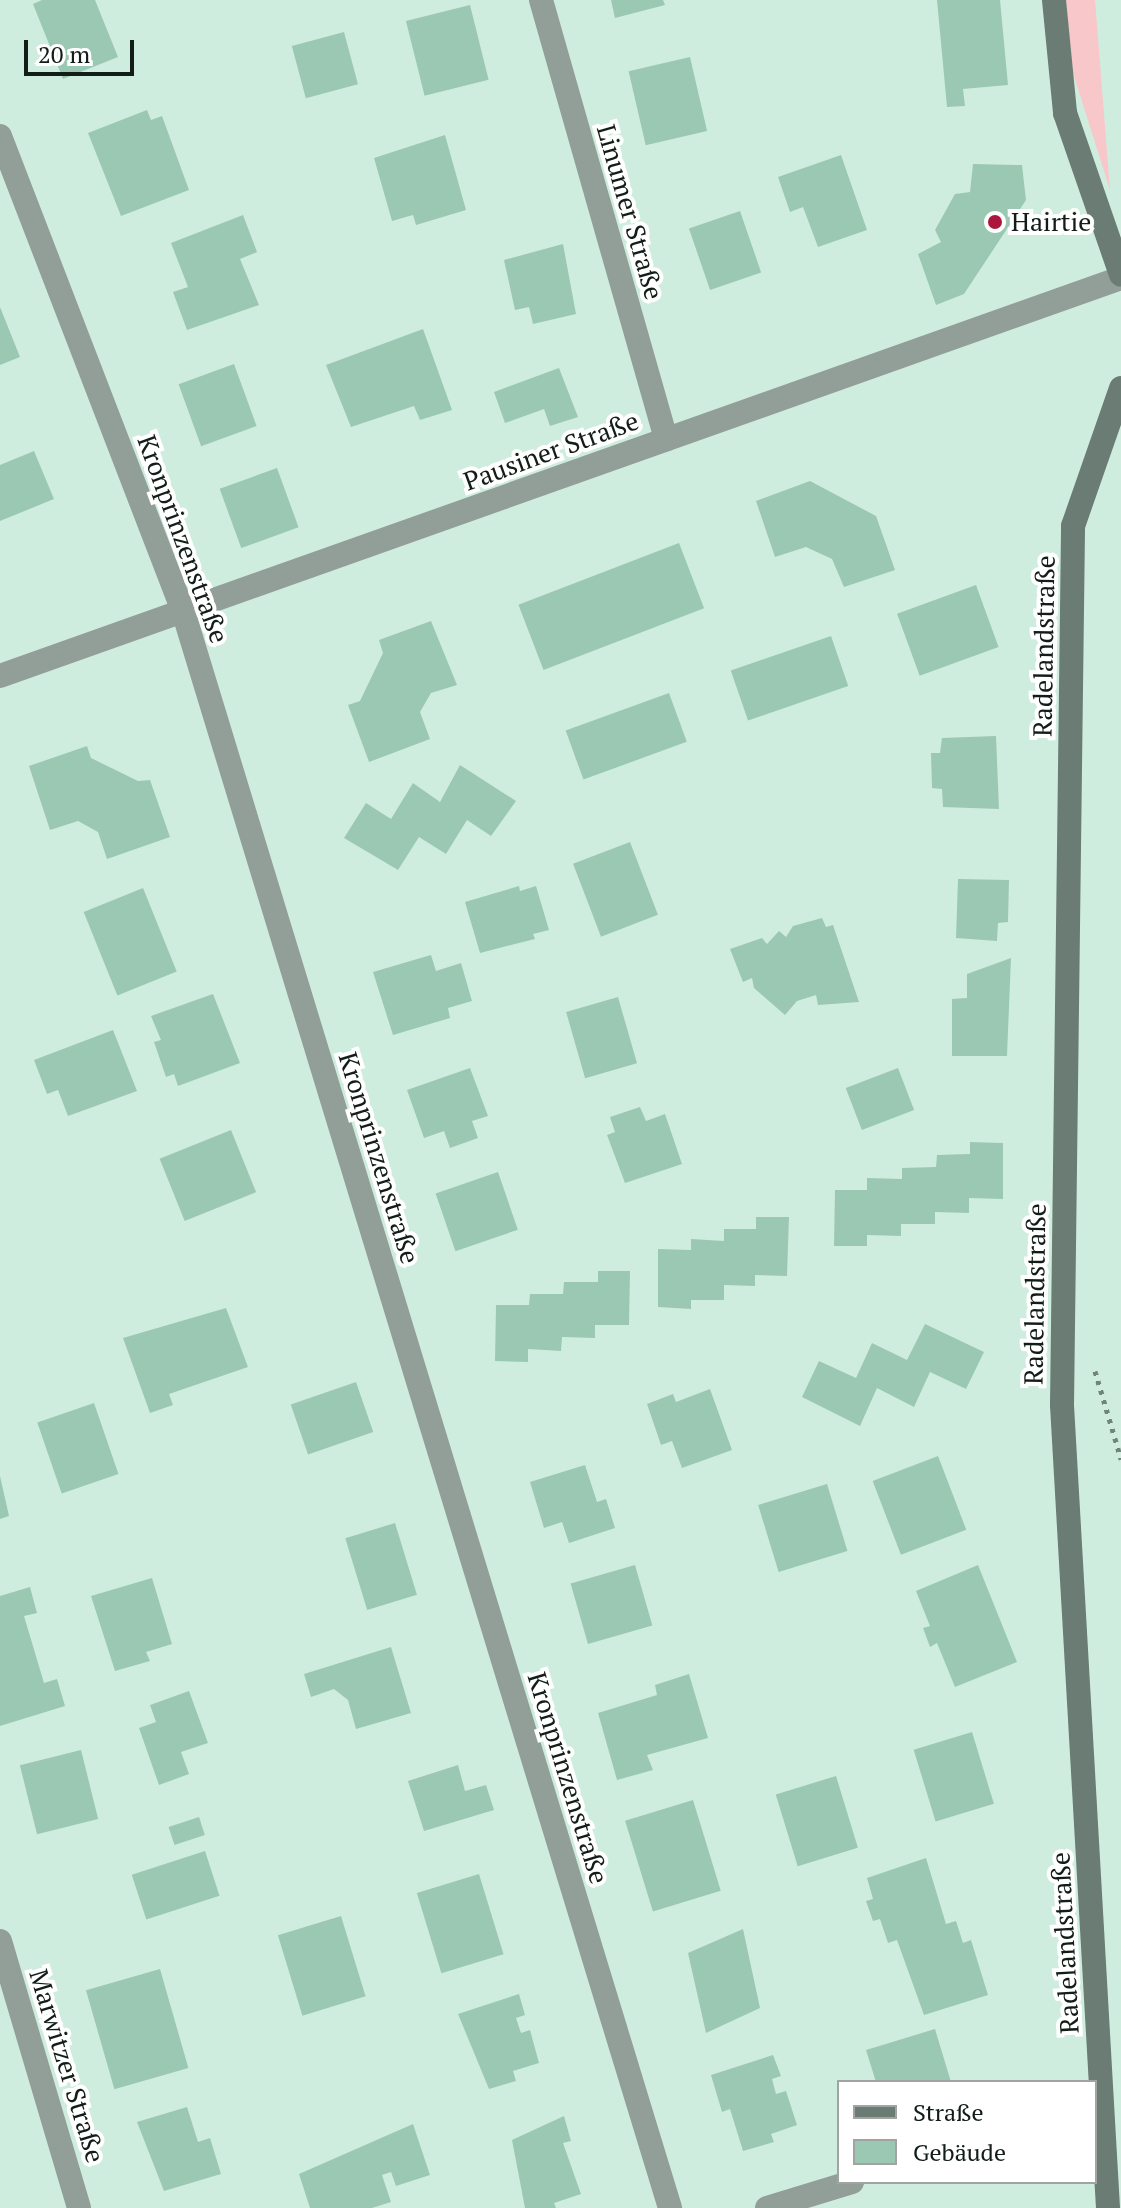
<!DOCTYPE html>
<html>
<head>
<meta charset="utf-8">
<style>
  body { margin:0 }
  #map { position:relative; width:1121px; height:2208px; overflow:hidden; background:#cfedde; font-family:"PT Serif",serif }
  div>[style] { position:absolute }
  .green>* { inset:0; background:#f7c7c9 }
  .building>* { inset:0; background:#9bc8b3; transform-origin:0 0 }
  .path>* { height:5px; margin-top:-2.5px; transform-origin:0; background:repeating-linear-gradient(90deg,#70847a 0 4px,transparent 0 10px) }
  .street>* { height:24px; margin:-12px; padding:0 12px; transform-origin:12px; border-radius:12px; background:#929e98 }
  .secondary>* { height:24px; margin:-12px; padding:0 12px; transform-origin:12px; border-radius:12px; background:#6a7c74 }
  .dots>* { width:22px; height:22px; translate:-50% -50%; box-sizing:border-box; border:4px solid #fff; border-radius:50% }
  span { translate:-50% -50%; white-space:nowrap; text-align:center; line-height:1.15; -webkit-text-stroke:8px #fff; paint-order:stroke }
  .street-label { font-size:26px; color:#121d18 }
  .poi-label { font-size:26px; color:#121d18 }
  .left { translate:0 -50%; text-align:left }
  .legend { position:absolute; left:837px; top:2080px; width:260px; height:104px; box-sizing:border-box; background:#fff; border:2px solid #a0a5a3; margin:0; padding:10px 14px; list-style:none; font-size:24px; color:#121d18 }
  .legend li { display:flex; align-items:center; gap:16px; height:40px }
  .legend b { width:40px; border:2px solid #a0a5a3 }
  .scale { position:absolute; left:24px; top:40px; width:110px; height:36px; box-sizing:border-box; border:4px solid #121d18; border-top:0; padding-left:10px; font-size:24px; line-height:28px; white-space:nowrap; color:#121d18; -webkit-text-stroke:6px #fff; paint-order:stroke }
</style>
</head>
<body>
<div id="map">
  <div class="green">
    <i style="clip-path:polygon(1066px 0,1095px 0,1110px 190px,1072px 70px)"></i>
  </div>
  <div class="building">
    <i style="clip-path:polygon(42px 0,95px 0,118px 57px,63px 79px,33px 4px)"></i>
    <i style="clip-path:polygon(611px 0,663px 0,665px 5px,615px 18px)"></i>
    <i style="clip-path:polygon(937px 0,1000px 0,1008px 85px,963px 89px,965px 106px,947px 107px)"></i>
    <i style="left:470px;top:5px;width:77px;height:66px;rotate:76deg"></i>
    <i style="left:344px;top:32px;width:54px;height:54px;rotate:75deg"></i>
    <i style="left:690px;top:57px;width:76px;height:63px;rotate:77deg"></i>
    <i style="clip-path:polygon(147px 110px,151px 120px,162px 116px,189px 190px,121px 216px,88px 133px)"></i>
    <i style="clip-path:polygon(445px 135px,466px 210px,416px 225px,413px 215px,392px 221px,374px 158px)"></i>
    <i style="clip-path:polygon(841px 155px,867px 230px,818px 247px,803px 207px,790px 212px,778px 177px)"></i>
    <i style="clip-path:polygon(973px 164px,1022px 165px,1026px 200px,964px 294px,936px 305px,918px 254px,941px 242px,935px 230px,955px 194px,970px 192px)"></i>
    <i style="left:740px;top:211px;width:65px;height:54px;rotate:71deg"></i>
    <i style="clip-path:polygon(243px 215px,257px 252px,240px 259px,259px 305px,187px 330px,173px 292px,188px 287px,171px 243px)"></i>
    <i style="clip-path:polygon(563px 244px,576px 314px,533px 324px,529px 307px,515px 310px,504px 260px)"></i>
    <i style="clip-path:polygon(0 307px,20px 357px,0 365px)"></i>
    <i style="clip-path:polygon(423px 329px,452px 410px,420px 420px,414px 406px,351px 427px,326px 365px)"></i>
    <i style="left:234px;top:364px;width:66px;height:59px;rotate:70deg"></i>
    <i style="clip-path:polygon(559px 368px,578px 417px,550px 426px,544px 409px,505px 423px,494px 392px)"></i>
    <i style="clip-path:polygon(34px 451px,54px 499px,0 521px,0 465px)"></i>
    <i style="left:277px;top:468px;width:63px;height:61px;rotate:70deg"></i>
    <i style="clip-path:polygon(810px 481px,876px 516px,895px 570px,844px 587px,832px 559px,806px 547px,775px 557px,756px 501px)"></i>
    <i style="left:679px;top:543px;width:70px;height:172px;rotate:69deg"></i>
    <i style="left:976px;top:585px;width:66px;height:84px;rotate:70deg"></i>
    <i style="clip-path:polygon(431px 621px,457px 685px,431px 693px,420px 712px,430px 739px,369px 762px,348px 705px,360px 701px,383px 653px,379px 640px)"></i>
    <i style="left:831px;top:636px;width:53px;height:106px;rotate:71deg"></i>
    <i style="left:669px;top:693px;width:52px;height:110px;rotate:70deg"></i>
    <i style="clip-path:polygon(996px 736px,999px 809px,943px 807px,942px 789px,932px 788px,931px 753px,940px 753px,942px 738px)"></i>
    <i style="clip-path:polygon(87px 746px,91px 758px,138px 781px,150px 780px,170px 837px,107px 859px,98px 832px,78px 821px,50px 830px,29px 766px)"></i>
    <i style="clip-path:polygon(460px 765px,516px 801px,491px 836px,467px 820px,446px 854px,419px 837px,398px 870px,344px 838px,366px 803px,391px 819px,413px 783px,440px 802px)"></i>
    <i style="left:630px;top:842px;width:78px;height:61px;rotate:69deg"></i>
    <i style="clip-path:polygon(958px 879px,1009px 880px,1008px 922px,998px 923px,997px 941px,956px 938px)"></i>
    <i style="clip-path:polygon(519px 886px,520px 891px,536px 886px,549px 930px,533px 934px,535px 939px,480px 953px,465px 902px)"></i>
    <i style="left:143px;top:888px;width:90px;height:64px;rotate:68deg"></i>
    <i style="clip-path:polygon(822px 918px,826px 927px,833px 925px,859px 1002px,818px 1005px,816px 995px,797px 1001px,785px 1015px,754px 988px,752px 978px,743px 982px,730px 949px,762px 938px,767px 944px,779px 931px,786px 937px,793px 926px)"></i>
    <i style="clip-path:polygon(431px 955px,436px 971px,461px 963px,472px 1001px,448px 1008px,450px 1018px,393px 1035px,373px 972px)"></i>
    <i style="clip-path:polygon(1011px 958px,1007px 1056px,952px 1056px,952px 999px,967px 998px,967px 974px)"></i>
    <i style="clip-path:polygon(213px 994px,240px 1063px,178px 1086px,174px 1074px,166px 1077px,154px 1042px,161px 1040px,151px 1016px)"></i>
    <i style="left:618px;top:997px;width:69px;height:54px;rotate:74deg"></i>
    <i style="clip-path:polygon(113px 1030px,137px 1091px,68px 1116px,58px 1090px,47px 1094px,34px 1060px)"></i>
    <i style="clip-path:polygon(470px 1068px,488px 1116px,472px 1121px,478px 1138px,450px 1148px,444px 1131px,424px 1138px,407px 1090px)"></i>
    <i style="left:898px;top:1068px;width:45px;height:56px;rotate:69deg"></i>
    <i style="clip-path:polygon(640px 1107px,646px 1121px,665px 1114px,682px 1164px,625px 1183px,607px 1135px,615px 1132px,610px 1117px)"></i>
    <i style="left:231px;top:1130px;width:67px;height:77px;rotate:68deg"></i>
    <i style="clip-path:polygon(970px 1142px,1003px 1143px,1003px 1199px,969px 1198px,969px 1213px,935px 1212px,935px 1224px,901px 1224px,901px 1236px,867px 1235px,867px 1246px,834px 1246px,835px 1190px,867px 1190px,867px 1178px,902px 1179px,902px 1168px,936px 1167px,937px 1155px,970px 1154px)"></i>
    <i style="left:498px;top:1172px;width:61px;height:66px;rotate:71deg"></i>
    <i style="clip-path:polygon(756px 1217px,789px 1217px,787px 1276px,755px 1275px,755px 1286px,724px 1285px,724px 1300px,691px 1300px,691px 1309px,658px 1307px,658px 1249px,691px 1250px,691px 1239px,724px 1241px,724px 1229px,756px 1229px)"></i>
    <i style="clip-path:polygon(598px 1271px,630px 1271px,629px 1325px,595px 1325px,595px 1338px,562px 1337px,561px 1351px,528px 1349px,528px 1362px,495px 1361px,496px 1305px,529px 1305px,530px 1294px,563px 1294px,564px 1282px,598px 1282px)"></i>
    <i style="clip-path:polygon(226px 1308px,248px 1367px,169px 1394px,173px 1405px,150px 1413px,123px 1338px)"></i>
    <i style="clip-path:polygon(925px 1324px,984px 1352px,966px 1389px,930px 1372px,914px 1407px,877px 1388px,860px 1426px,802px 1397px,819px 1361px,856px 1378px,872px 1343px,907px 1360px)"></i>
    <i style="left:356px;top:1382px;width:53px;height:69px;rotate:71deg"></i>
    <i style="clip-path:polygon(710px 1389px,732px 1450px,682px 1468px,672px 1441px,661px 1445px,647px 1404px,673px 1394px,676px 1402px)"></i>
    <i style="left:94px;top:1403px;width:75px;height:60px;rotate:71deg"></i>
    <i style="left:938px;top:1456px;width:79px;height:70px;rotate:69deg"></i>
    <i style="clip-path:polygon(585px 1465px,597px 1502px,606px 1499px,615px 1528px,569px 1543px,562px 1522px,544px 1528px,530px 1482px)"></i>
    <i style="clip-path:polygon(0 1476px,9px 1516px,0 1519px)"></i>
    <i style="left:827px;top:1484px;width:70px;height:72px;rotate:73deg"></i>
    <i style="left:395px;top:1523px;width:75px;height:52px;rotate:73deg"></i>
    <i style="left:635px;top:1565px;width:63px;height:67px;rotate:74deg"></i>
    <i style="clip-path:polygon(978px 1565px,1017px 1662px,955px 1687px,937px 1643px,930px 1647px,923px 1628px,930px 1626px,916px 1591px)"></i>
    <i style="clip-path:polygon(152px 1578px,172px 1644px,146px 1652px,150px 1661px,115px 1671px,91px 1596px)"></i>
    <i style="clip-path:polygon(30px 1587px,37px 1613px,24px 1616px,44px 1683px,57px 1679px,65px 1706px,0 1726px,0 1596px)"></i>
    <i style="clip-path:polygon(391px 1647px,411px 1713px,356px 1729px,348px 1700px,334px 1689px,311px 1697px,304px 1674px)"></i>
    <i style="clip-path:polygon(689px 1674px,708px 1738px,647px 1755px,653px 1770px,617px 1780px,598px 1713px,657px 1695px,655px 1685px)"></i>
    <i style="clip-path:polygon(189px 1691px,208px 1743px,181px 1752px,189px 1774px,159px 1785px,139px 1728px,156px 1722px,150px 1705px)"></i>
    <i style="left:972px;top:1732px;width:75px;height:61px;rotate:73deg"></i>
    <i style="left:81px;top:1750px;width:71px;height:63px;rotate:76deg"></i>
    <i style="clip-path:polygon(458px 1765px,465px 1791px,486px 1785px,494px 1810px,424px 1831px,408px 1781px)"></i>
    <i style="left:836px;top:1776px;width:75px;height:63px;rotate:73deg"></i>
    <i style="left:693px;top:1800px;width:95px;height:71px;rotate:73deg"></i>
    <i style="left:199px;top:1817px;width:19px;height:32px;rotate:72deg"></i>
    <i style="left:205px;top:1851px;width:47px;height:77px;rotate:72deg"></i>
    <i style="clip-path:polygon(926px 1858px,946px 1924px,956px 1921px,963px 1943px,971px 1940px,988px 1995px,924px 2015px,897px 1940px,888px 1943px,880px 1919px,873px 1921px,866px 1901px,873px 1899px,867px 1878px)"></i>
    <i style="left:479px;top:1874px;width:84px;height:65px;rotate:73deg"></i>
    <i style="left:341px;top:1916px;width:84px;height:66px;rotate:73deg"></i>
    <i style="clip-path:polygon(743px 1929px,760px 2008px,706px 2033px,688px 1953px)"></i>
    <i style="left:160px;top:1969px;width:103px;height:77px;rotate:74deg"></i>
    <i style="clip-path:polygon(519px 1994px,525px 2015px,516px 2018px,521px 2033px,530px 2030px,539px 2063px,513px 2071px,516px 2081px,489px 2089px,458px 2014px)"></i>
    <i style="clip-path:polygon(935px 2029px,951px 2082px,876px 2082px,866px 2050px)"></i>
    <i style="clip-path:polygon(773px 2055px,781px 2076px,772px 2079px,776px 2094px,786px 2091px,797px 2125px,771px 2134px,774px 2142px,743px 2151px,730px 2109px,722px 2112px,711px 2075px)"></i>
    <i style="clip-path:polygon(187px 2107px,198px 2142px,210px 2138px,221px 2174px,164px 2191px,137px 2122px)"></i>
    <i style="clip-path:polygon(564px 2116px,571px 2141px,563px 2143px,581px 2194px,554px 2203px,556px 2208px,525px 2208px,512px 2140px)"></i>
    <i style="clip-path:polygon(413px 2124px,430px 2175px,396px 2186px,391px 2172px,382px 2175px,391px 2202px,372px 2208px,310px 2208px,299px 2174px)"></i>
  </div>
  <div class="path">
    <i style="left:1095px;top:1371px;width:92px;rotate:73.5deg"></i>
  </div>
  <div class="street">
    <i style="left:541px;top:0;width:457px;rotate:74.1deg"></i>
    <i style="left:0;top:136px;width:509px;rotate:68.93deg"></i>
    <i style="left:183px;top:611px;width:1670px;rotate:73.04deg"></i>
    <i style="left:0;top:676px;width:1190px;rotate:-19.55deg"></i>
    <i style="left:0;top:1941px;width:278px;rotate:73.5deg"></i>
    <i style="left:767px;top:2208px;width:89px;rotate:-17deg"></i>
  </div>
  <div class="secondary">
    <i style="left:1054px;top:0;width:114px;rotate:84.4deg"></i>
    <i style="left:1065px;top:113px;width:171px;rotate:70.9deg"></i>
    <i style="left:1108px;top:2208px;width:804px;rotate:-93.28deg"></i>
    <i style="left:1062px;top:1405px;width:879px;rotate:-89.28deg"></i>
    <i style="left:1073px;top:526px;width:146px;rotate:-70.8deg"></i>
  </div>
  <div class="dots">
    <i style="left:995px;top:222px;background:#ac163a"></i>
  </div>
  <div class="street-label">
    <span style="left:630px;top:212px;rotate:74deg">Linumer Straße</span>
    <span style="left:551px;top:451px;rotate:-20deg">Pausiner Straße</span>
    <span style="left:183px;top:539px;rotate:70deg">Kronprinzenstraße</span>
    <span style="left:1044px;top:646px;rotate:-89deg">Radelandstraße</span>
    <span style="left:379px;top:1158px;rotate:73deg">Kronprinzenstraße</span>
    <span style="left:1035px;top:1294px;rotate:-89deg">Radelandstraße</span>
    <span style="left:568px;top:1778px;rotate:73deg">Kronprinzenstraße</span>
    <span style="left:1065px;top:1943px;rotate:-93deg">Radelandstraße</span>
    <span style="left:67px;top:2066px;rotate:73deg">Marwitzer Straße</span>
  </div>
  <div class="poi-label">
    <span class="left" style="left:1011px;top:222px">Hairtie</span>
  </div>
  <ul class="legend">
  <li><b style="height:10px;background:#6a7c74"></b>Straße</li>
  <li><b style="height:22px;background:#9bc8b3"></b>Gebäude</li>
  </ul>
  <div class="scale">20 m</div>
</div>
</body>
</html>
